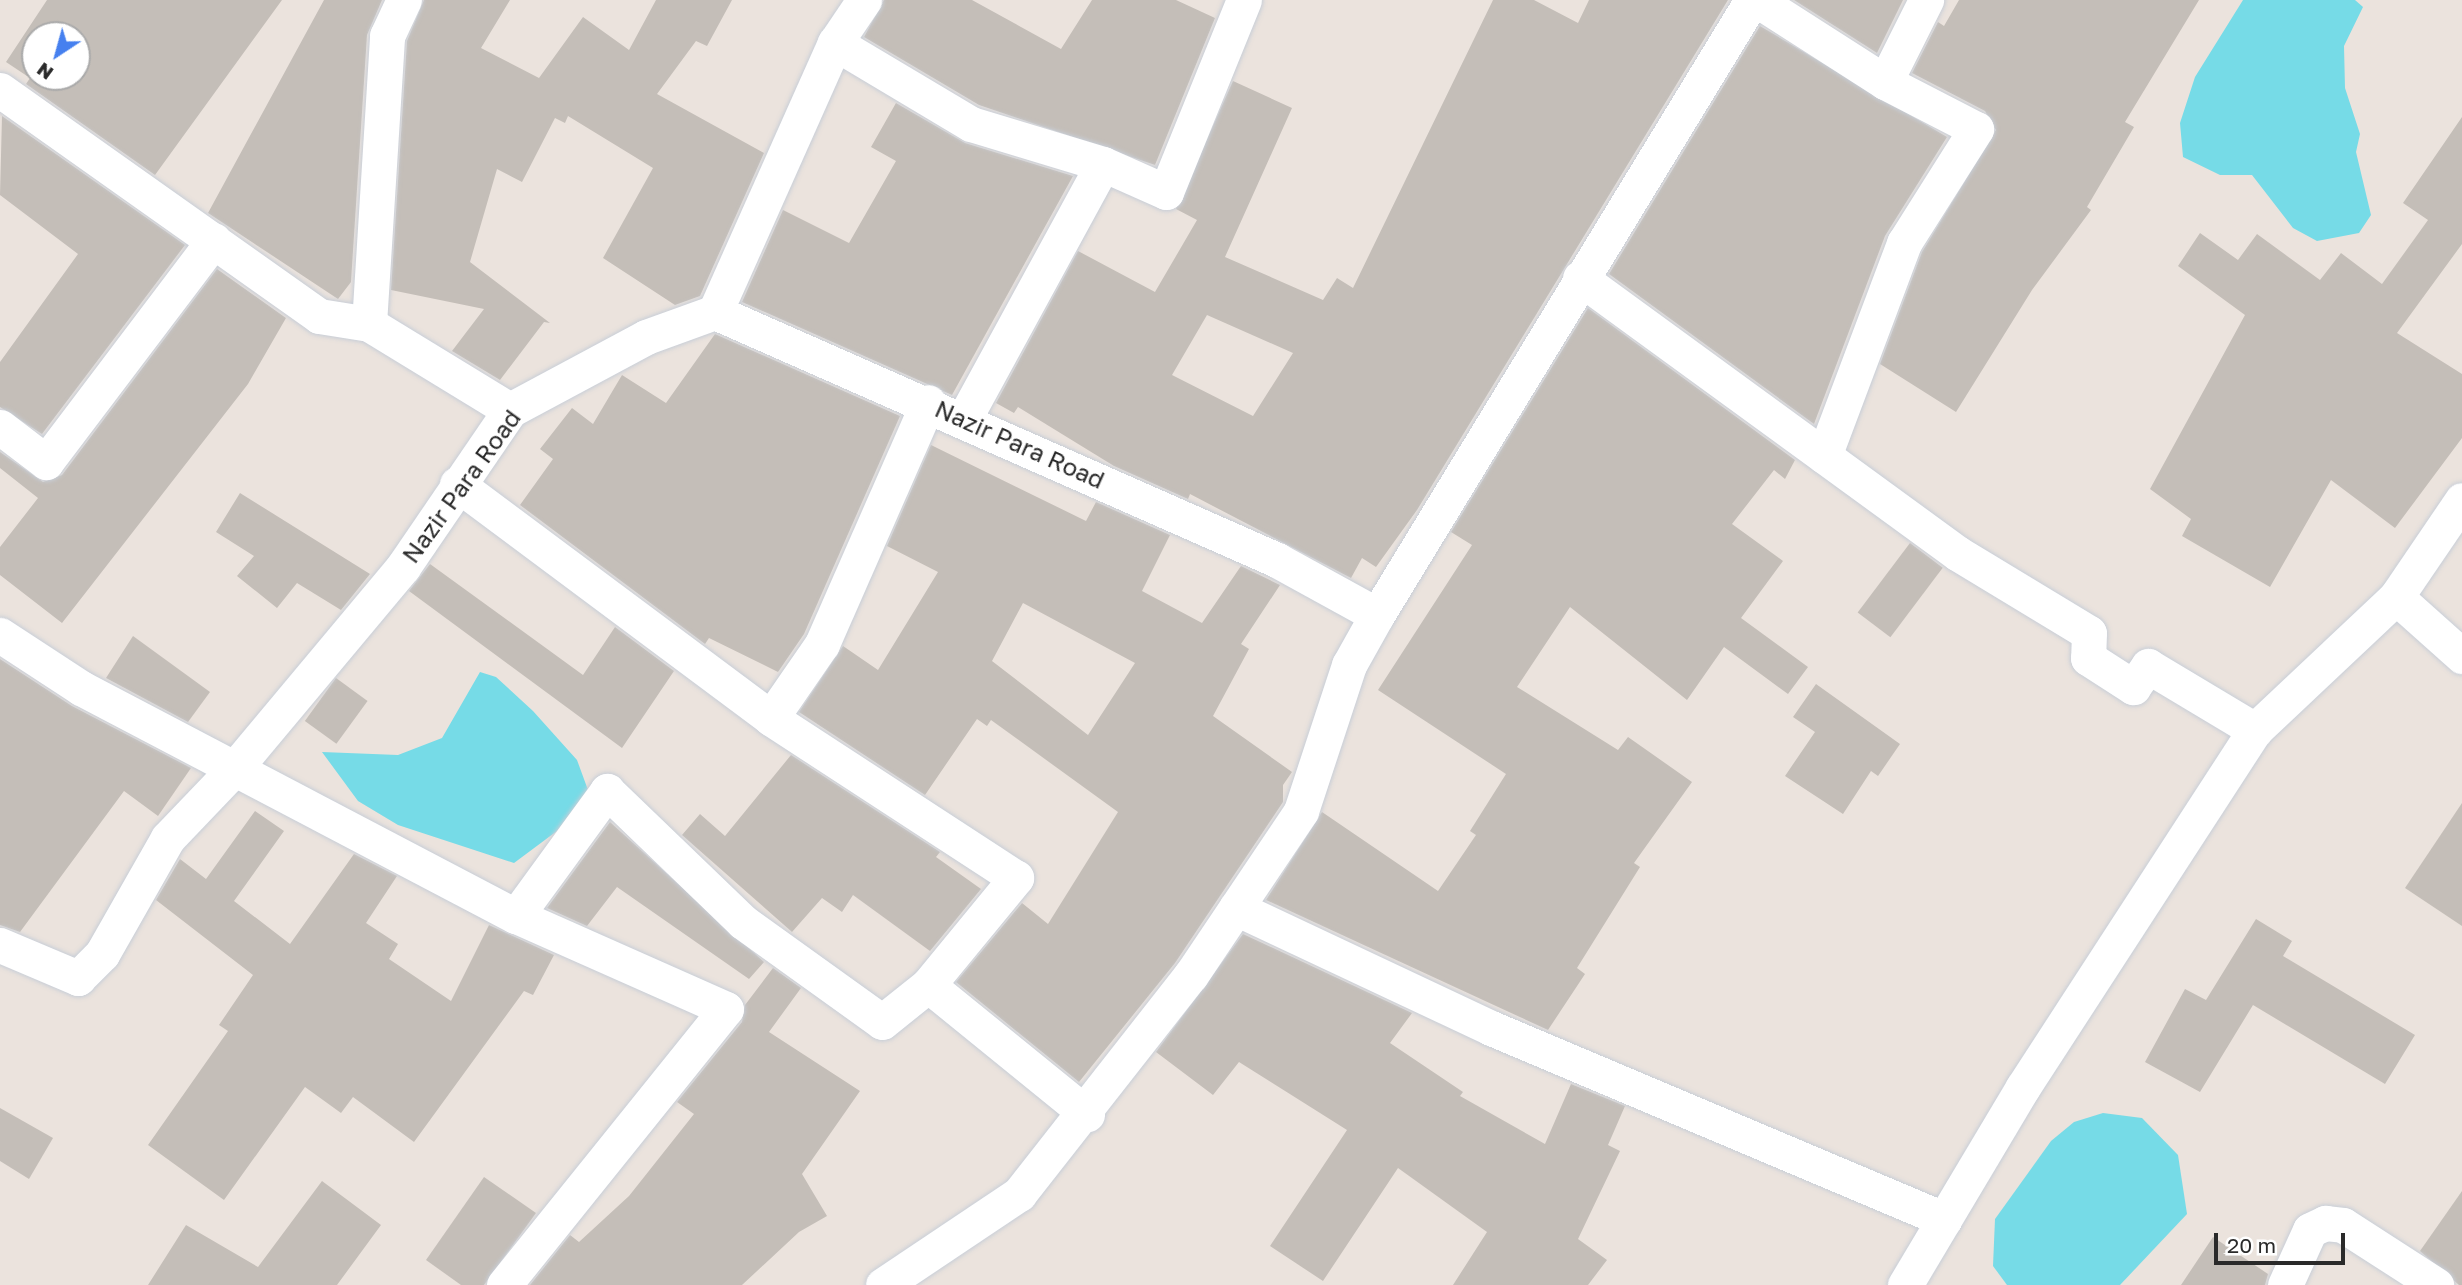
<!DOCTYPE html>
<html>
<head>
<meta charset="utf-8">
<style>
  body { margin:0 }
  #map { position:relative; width:2462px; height:1285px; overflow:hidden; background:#ebe3dd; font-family:"Golos Text",sans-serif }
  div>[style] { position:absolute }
  .water>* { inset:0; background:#76dbe7 }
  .building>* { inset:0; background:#c4beb8; transform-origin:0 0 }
  .roads { filter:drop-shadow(0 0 2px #c8ced7) drop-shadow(0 0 2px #c8ced7) }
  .street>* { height:35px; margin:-17.5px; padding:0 17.5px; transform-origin:17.5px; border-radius:17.5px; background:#fff }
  span { translate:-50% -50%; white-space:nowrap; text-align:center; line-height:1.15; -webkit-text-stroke:5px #fff; paint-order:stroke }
  .street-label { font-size:24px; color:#2a2a2a }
  .north { position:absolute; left:21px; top:21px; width:70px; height:70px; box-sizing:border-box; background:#fff; border:2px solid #aaa; border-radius:50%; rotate:216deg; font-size:19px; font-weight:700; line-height:28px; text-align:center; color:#2a2a2a }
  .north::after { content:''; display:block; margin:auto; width:24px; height:32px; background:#4680ef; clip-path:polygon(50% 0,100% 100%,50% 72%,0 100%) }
  .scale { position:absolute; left:2214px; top:1233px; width:131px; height:32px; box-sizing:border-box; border:4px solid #2a2a2a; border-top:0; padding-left:9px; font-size:21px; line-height:24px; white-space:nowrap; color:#2a2a2a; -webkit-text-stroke:5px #fff; paint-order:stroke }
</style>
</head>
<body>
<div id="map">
  <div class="water">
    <i style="clip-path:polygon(2243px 0,2355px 0,2363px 7px,2344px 46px,2345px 88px,2360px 134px,2356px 152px,2371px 215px,2359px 233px,2317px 241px,2293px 228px,2252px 175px,2220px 175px,2183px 157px,2180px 123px,2195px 77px)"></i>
    <i style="clip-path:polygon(480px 672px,496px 677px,533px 711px,577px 760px,588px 790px,557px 831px,514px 863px,398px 825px,358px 801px,322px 752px,398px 755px,442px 738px)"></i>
    <i style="clip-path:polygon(2103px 1113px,2142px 1118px,2178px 1155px,2187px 1214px,2120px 1285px,2007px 1285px,1993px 1266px,1995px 1219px,2051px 1141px,2074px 1122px)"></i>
  </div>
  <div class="building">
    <i style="clip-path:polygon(evenodd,47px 0,282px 0,155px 175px,26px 84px,30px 78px,6px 62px,47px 0,35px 35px,77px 35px,77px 77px,35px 77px,35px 35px)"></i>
    <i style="clip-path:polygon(324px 0,382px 0,367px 35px,351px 282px,338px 299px,208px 213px)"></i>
    <i style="clip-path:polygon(424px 0,510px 0,481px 48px,539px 78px,583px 17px,629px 50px,656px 0,732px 0,707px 46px,696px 41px,657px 94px,764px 153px,700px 296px,675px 305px,603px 258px,653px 168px,568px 116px,565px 123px,555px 118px,522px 182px,497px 169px,470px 262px,550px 323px,544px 322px,500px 380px,452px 351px,484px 309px,391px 290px,407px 41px)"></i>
    <i style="clip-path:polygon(884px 0,972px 0,1061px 49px,1092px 0,1176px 0,1215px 18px,1155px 165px,979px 105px,864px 37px)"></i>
    <i style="clip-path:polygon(evenodd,1493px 0,1534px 0,1578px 23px,1589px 0,1728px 0,1417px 510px,1376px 567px,1362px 558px,1351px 578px,1190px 494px,1188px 499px,1114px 466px,1018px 407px,1014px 413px,996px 403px,1078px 251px,1155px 292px,1197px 220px,1176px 209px,1233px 81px,1292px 108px,1225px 257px,1323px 300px,1337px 278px,1353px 288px,1493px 0,1207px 315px,1293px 353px,1253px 416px,1172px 375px,1207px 315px)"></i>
    <i style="clip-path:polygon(1794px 0,1903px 0,1877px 53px)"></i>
    <i style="clip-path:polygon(1959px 0,2199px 0,2125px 122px,2134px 127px,2087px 207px,2091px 210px,2032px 290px,1956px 412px,1880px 364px,1922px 252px,1996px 130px,1985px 111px,1912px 73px,1938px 22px,1944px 26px)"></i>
    <i style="clip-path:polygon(1760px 26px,1947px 137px,1885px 236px,1814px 424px,1609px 274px)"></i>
    <i style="clip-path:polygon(896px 103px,965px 143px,1073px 176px,952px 395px,742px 302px,783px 210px,849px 243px,896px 161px,871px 147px)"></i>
    <i style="clip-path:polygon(2px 116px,185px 245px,42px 434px,0 407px,0 362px,78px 254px,0 195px)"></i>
    <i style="clip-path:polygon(2462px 117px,2462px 244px,2397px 333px,2462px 374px,2462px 438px,2395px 528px,2331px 480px,2270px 587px,2182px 536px,2191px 519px,2150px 489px,2245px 315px,2178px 266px,2200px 233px,2238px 260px,2257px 234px,2320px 280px,2341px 253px,2382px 284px,2428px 220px,2403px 203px)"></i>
    <i style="clip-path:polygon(217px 269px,286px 318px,248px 384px,62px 623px,0 575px,0 547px,38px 498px,0 468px,0 452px,43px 482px,62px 475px)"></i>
    <i style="clip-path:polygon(1588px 308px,1795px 460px,1785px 479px,1774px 470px,1732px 524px,1783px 561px,1741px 618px,1808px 667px,1788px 694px,1724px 647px,1687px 700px,1570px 607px,1517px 687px,1618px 750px,1628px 737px,1692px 782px,1634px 863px,1640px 867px,1577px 968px,1585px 974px,1548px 1030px,1266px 900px,1322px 812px,1438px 891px,1476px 835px,1470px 831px,1506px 774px,1378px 690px,1472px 545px,1451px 532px)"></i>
    <i style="clip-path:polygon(715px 334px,900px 416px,804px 634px,778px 672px,709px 638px,705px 644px,520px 505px,553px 459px,540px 449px,572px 408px,593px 424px,622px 375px,666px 403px)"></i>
    <i style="clip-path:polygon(evenodd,931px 445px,1086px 521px,1096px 502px,1170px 535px,1142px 591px,1202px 623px,1241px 566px,1280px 585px,1241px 644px,1249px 649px,1213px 716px,1292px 772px,1283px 785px,1283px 802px,1175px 963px,1079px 1082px,956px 982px,1022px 903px,1048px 924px,1118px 812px,991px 720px,987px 726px,977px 719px,925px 795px,799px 712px,843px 646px,878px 670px,938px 572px,887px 546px,931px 445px,1023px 603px,1135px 663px,1088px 735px,992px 661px,1023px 603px)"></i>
    <i style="clip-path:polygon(240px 493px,370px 574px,341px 610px,297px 583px,277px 608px,237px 576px,254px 556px,216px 532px)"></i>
    <i style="left:1910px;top:543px;width:41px;height:87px;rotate:37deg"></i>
    <i style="clip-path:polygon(430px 564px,583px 675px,615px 627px,674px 671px,622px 748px,409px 591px)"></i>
    <i style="clip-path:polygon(133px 636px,210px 692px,188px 722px,106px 678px)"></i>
    <i style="clip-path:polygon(0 659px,72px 706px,191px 768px,158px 816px,124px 791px,20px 932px,0 925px)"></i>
    <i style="left:336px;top:678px;width:39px;height:53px;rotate:36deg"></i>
    <i style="clip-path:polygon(1816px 684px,1900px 744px,1878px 776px,1871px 771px,1843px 814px,1785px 776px,1815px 732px,1793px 717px)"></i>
    <i style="clip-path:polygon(791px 755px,940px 852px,936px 857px,981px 889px,930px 951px,853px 895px,842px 912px,822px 898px,792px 932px,682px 835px,700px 814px,725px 836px)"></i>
    <i style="clip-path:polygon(2462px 803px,2462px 926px,2405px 888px)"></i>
    <i style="clip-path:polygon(255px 811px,284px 831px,234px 901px,290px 944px,354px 854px,397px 876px,366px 923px,398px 944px,389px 959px,451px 1001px,489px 925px,554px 955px,533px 995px,524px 991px,414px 1142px,353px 1097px,341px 1113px,305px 1087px,224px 1200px,148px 1145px,228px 1031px,219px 1025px,253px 975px,156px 900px,180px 859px,206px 879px)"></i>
    <i style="clip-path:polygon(610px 822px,764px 962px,749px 979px,617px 887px,587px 926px,547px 908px)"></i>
    <i style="clip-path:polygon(2256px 919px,2292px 941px,2283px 956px,2415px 1035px,2385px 1084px,2253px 1005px,2200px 1092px,2145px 1062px,2185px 989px,2206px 1000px)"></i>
    <i style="clip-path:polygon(1243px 934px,1412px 1013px,1390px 1043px,1463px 1092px,1460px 1096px,1545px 1144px,1571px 1084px,1625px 1106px,1608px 1145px,1620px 1151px,1578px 1239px,1607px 1260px,1588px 1285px,1453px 1285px,1487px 1232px,1398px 1168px,1323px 1281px,1270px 1246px,1347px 1130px,1239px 1062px,1213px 1095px,1156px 1052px)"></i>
    <i style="clip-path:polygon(773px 968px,801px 988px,769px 1032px,860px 1091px,802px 1174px,827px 1216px,799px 1232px,742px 1285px,530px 1285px,570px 1235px,579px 1242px,629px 1196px,694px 1114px,677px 1102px,742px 1022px,745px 1005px)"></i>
    <i style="clip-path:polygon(0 1108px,53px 1138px,29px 1179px,0 1161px)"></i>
    <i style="clip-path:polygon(484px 1177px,536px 1213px,484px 1285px,461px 1285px,426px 1260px)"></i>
    <i style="clip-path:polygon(322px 1181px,381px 1225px,337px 1285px,148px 1285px,186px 1225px,258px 1267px)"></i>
    <i style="clip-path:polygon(2462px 1191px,2462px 1285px,2459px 1285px,2420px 1251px)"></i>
    <i style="clip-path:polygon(2213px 1237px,2268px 1274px,2265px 1285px,2181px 1285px)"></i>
  </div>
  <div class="roads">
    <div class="street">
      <i style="left:1757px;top:0;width:152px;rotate:32.6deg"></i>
      <i style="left:1885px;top:82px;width:92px;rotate:-63.4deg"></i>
      <i style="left:835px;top:43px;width:158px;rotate:30.8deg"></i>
      <i style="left:971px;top:124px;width:138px;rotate:16.9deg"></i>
      <i style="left:0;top:90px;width:391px;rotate:35.3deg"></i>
      <i style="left:319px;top:316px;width:51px;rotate:9.1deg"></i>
      <i style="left:369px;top:324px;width:165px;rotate:31.4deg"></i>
      <i style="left:1580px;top:278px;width:467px;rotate:36.1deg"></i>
      <i style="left:1957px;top:553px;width:154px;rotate:31.2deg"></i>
      <i style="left:2089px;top:633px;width:25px;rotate:92deg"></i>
      <i style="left:2088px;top:658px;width:54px;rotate:32.8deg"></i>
      <i style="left:2133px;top:687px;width:26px;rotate:-54deg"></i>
      <i style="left:2148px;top:666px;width:125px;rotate:30.9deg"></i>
      <i style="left:715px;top:312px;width:295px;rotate:-66deg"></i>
      <i style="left:835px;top:43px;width:52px;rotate:-56deg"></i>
      <i style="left:369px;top:324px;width:289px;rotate:-86.4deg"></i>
      <i style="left:387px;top:36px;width:40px;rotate:-65deg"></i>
      <i style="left:965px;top:417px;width:288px;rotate:-61.4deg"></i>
      <i style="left:1103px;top:164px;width:69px;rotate:24deg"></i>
      <i style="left:1166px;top:192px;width:207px;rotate:-67.9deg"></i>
      <i style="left:0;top:427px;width:58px;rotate:37.3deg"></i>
      <i style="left:46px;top:462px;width:278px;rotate:-52.9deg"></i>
      <i style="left:1824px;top:456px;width:228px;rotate:-69.4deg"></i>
      <i style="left:1904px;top:243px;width:135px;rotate:-57.7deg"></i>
      <i style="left:1976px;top:129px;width:102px;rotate:-152.7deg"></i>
      <i style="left:457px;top:484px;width:392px;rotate:36.7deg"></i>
      <i style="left:2396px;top:597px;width:89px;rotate:41.8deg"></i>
      <i style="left:0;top:635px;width:97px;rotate:33.2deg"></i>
      <i style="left:81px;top:688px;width:491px;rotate:27.7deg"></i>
      <i style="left:516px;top:916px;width:155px;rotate:-53.9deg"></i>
      <i style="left:607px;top:791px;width:189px;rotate:43.9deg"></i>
      <i style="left:743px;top:922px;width:171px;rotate:35.7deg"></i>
      <i style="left:882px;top:1022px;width:59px;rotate:-38.8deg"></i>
      <i style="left:928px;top:985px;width:205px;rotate:39.1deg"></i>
      <i style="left:1236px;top:908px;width:282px;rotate:25.2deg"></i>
      <i style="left:1491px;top:1028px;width:492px;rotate:22.9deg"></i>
      <i style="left:0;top:945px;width:85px;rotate:22.9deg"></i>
      <i style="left:78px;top:978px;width:34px;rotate:-45deg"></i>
      <i style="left:102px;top:954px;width:133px;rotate:-60.4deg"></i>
      <i style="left:168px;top:838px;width:97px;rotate:-46.3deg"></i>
      <i style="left:235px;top:768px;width:262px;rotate:-50.1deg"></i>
      <i style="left:403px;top:567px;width:190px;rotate:-55.7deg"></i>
      <i style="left:510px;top:410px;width:154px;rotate:-28.2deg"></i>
      <i style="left:646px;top:337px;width:73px;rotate:-19.9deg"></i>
      <i style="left:715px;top:312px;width:614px;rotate:23.81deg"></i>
      <i style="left:1277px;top:560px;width:114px;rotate:28.8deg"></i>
      <i style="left:928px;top:985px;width:139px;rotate:-50.6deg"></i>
      <i style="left:1016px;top:878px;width:293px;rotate:-146.9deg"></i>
      <i style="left:771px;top:718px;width:90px;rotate:-55.4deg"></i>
      <i style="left:822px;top:644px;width:264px;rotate:-66.3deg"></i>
      <i style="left:504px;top:1285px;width:354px;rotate:-51.2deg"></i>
      <i style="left:726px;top:1009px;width:230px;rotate:-156.1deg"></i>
      <i style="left:883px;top:1285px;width:164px;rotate:-33.8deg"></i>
      <i style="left:1019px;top:1194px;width:278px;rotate:-51.9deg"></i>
      <i style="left:1191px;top:975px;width:197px;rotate:-56.1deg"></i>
      <i style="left:1301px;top:811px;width:154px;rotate:-71.8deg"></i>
      <i style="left:1349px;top:665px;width:57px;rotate:-60.8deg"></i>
      <i style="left:1377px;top:615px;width:720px;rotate:-58.63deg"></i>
      <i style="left:1905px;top:1285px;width:230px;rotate:-59.2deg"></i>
      <i style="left:2023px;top:1087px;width:426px;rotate:-57deg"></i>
      <i style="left:2255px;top:730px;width:194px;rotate:-43.3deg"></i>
      <i style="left:2396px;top:597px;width:117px;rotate:-55.8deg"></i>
      <i style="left:2285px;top:1285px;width:60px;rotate:-65.6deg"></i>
      <i style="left:2310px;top:1230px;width:17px;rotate:-25deg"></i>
      <i style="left:2325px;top:1223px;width:18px;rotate:6deg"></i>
      <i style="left:2343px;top:1225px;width:111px;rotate:32.8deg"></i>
    </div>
  </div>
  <div class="street-label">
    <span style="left:1020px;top:444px;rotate:24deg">Nazir Para Road</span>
    <span style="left:461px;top:486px;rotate:-54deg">Nazir Para Road</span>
  </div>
  <div class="north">N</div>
  <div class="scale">20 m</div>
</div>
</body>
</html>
